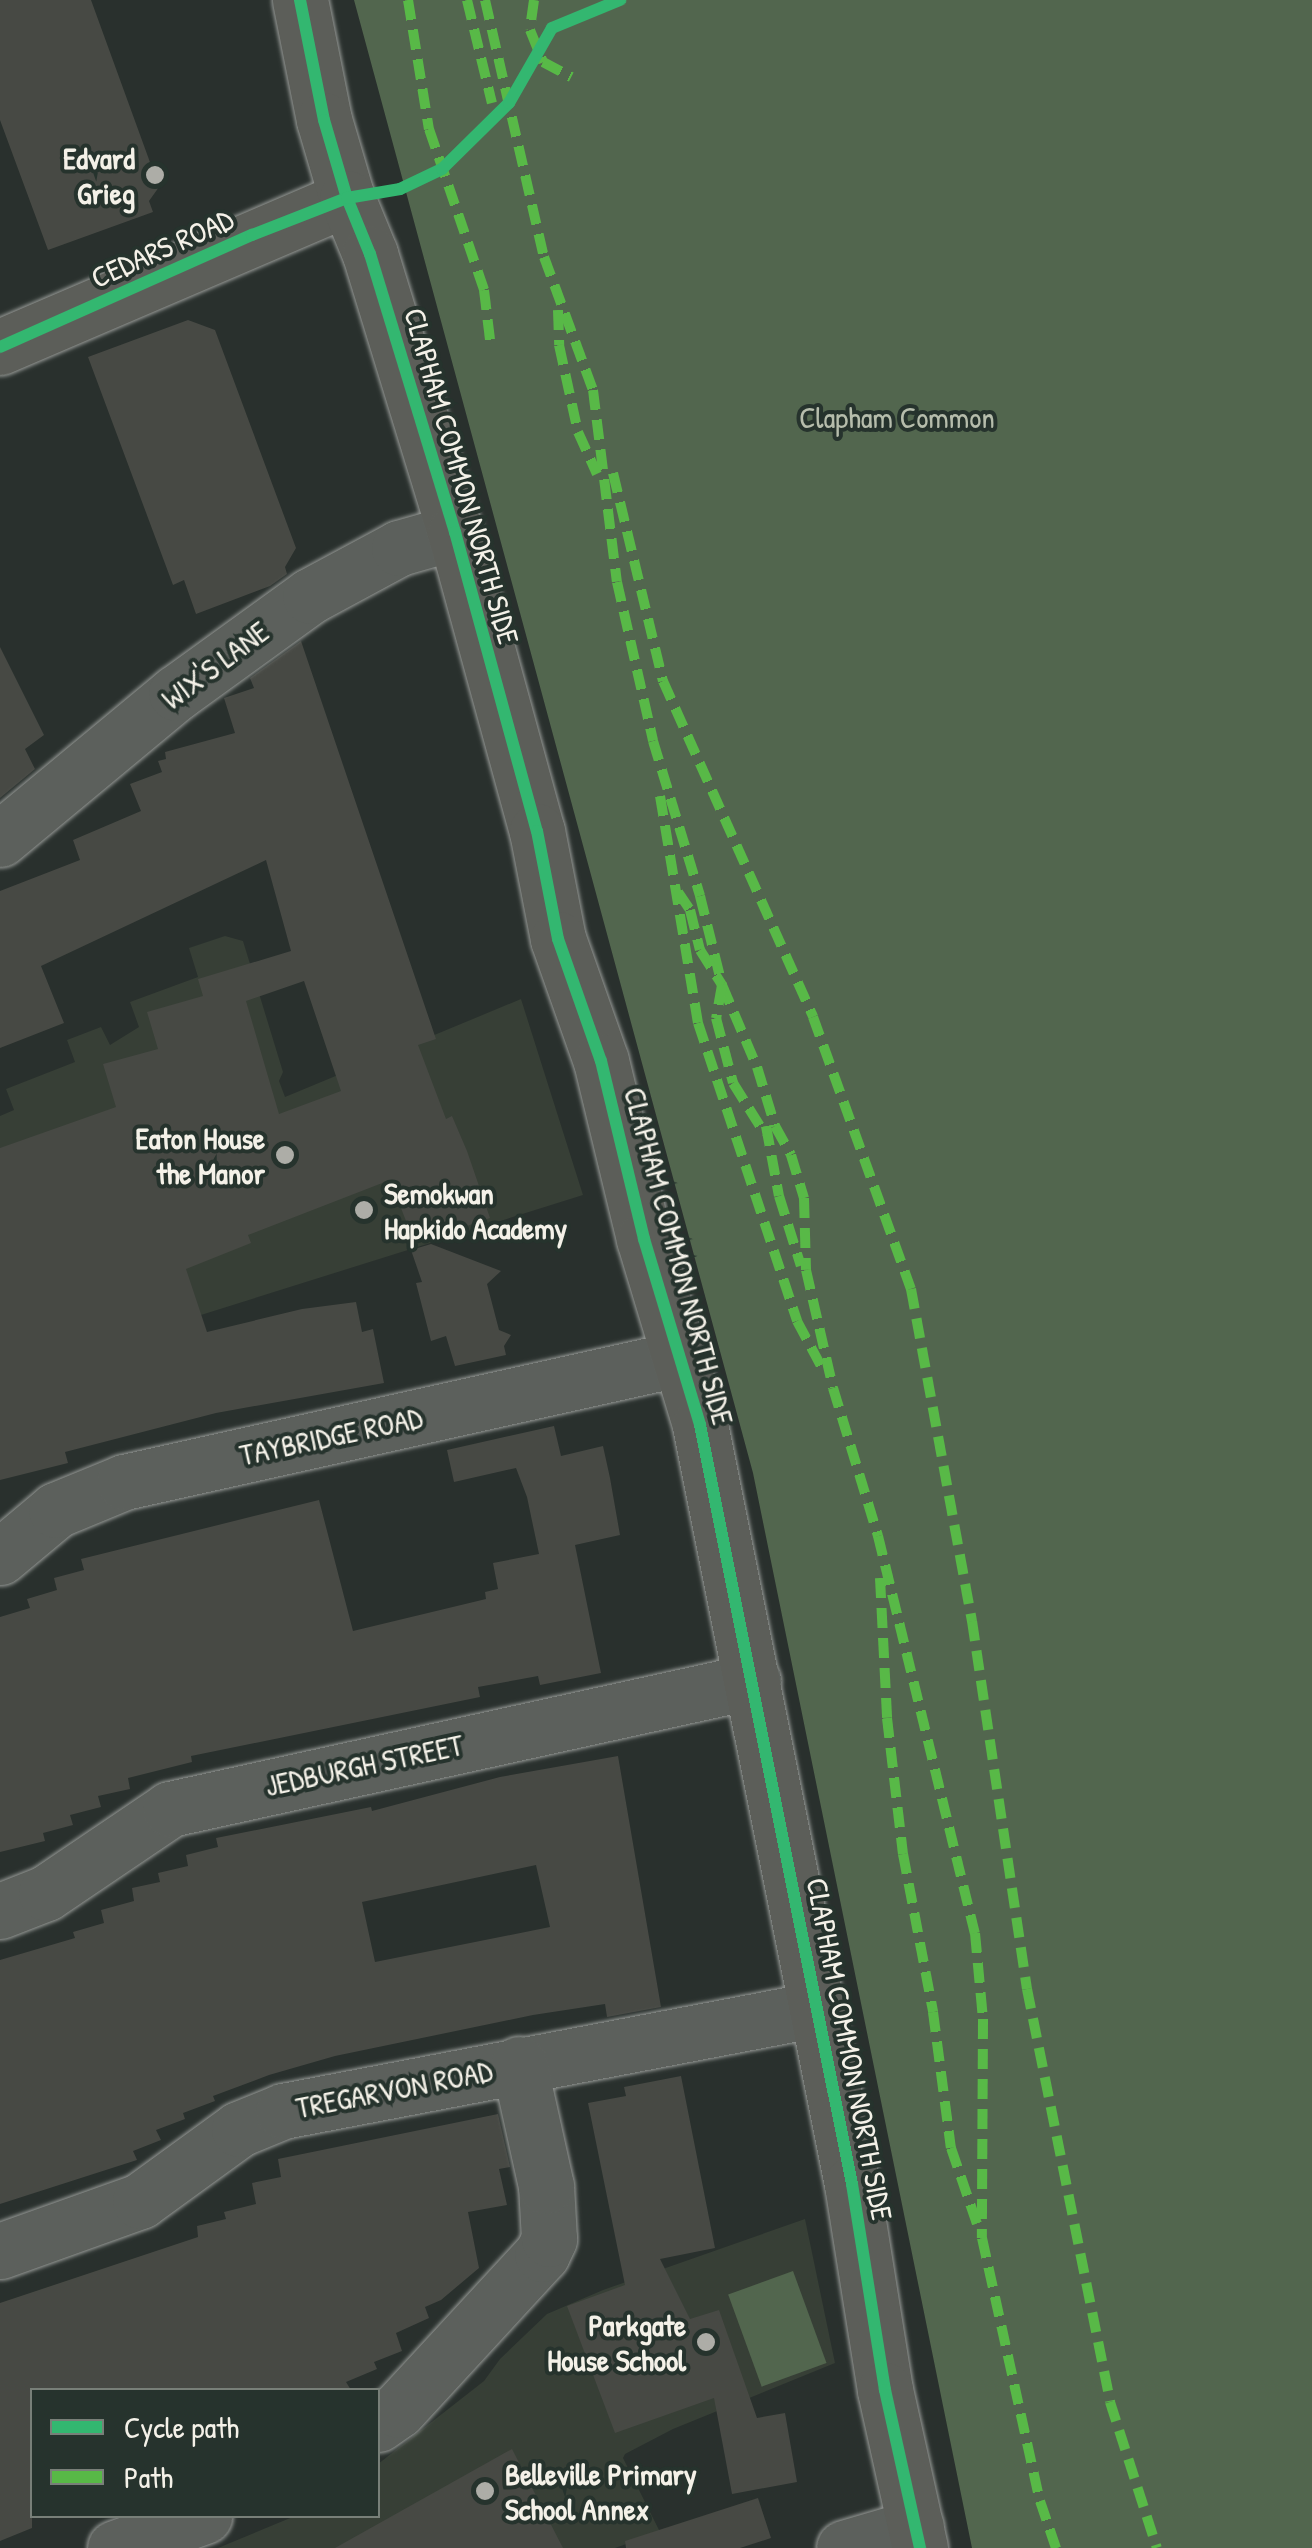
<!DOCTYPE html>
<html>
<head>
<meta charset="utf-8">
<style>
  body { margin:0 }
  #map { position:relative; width:1312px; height:2548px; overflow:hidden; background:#29302d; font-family:"Patrick Hand",sans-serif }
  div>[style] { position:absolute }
  .built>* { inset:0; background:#373f36 }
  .green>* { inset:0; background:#52664e; transform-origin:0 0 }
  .building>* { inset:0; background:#474944 }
  .roads { filter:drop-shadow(0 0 2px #969996) drop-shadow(0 0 2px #969996) }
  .minor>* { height:55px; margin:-27.5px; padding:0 27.5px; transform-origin:27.5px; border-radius:27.5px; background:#5c605c }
  .major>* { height:55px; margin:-27.5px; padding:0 27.5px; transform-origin:27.5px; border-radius:27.5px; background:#5c5e59 }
  .highway>* { height:55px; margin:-27.5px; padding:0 27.5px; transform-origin:27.5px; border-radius:27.5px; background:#5c5e59 }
  .quiet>* { height:10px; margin-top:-5px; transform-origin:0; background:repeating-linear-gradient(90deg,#58b947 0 20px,transparent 0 30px) }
  .cycleway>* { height:12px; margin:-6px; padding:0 6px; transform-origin:6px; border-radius:6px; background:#33b770 }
  .dots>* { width:28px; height:28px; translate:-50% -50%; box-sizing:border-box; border:5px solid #26332d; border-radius:50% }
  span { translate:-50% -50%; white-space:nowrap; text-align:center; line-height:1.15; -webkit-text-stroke:8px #26332d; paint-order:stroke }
  .poi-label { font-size:30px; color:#f4f1e8; font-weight:700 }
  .right { translate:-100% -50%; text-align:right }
  .left { translate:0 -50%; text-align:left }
  .street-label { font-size:30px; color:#f4f1e8 }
  .park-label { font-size:30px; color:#b6bdac }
  .legend { position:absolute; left:30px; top:2388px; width:350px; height:130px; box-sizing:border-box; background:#26332d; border:2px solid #787f78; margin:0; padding:12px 18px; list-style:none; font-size:30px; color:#f4f1e8 }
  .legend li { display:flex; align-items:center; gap:20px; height:50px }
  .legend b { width:50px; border:2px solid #787f78 }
</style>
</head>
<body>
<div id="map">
  <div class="built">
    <i style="clip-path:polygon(225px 936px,243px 941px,283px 1072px,279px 1081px,285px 1097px,521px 999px,583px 1195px,0 1378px,0 1116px,14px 1110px,6px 1089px,75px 1062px,67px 1040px,101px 1027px,110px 1045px,139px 1027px,130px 1002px,198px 977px,189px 948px)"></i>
    <i style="clip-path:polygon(805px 2219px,835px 2363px,673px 2429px,625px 2454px,623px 2458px,660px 2532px,615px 2548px,218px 2548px,295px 2516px,378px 2516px,378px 2464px,484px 2381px,500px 2359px,547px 2314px,603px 2290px)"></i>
  </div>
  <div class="green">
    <i style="clip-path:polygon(354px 0,1312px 0,1312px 2548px,972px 2548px,753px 1473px)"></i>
    <i style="left:793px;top:2271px;width:98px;height:69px;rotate:70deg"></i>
  </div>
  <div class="building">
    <i style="clip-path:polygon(0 0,91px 0,159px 187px,149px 201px,153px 212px,48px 250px,0 120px)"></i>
    <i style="clip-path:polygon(188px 320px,215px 330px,296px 548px,285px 567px,287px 574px,270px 586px,196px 614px,184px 580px,173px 585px,88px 357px)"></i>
    <i style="clip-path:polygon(evenodd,301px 641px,436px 1039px,418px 1045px,446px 1119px,452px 1116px,467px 1151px,490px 1218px,415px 1244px,390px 1180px,248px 1235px,251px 1243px,186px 1269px,207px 1332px,302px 1309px,356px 1302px,362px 1332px,373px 1329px,384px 1383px,216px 1413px,65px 1452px,68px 1463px,0 1480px,0 1148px,116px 1107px,103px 1064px,158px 1049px,147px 1012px,203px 996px,198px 979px,291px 951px,266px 860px,41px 966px,64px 1023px,0 1048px,0 891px,80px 860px,73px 840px,141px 811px,130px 784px,162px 772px,158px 761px,166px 759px,165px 752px,235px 733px,224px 698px,254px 688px,250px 678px,301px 641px,304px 981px,341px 1091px,279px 1114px,246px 1001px,304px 981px)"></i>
    <i style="clip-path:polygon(0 647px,44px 735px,25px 749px,35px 769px,0 798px)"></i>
    <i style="clip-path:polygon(431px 1244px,501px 1271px,487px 1284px,499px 1330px,511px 1335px,504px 1346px,506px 1355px,455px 1366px,446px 1336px,431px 1341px,416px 1283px,422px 1282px,411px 1250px)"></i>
    <i style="clip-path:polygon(554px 1426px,561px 1456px,603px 1446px,610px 1478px,620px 1535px,575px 1545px,601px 1673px,540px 1685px,538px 1676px,478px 1687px,480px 1697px,191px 1756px,192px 1762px,128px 1778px,130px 1789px,98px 1796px,101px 1807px,70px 1815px,73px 1825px,43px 1833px,45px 1841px,0 1852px,0 1617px,30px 1608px,27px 1599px,57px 1590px,54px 1578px,84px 1570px,81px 1559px,319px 1500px,353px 1631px,486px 1599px,485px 1592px,498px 1589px,493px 1563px,539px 1554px,527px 1497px,516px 1468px,454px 1482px,447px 1450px)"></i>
    <i style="clip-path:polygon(evenodd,618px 1756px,661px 2007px,607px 2017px,605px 2004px,533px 2015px,335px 2056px,269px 2075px,213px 2096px,215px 2101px,183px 2113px,185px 2119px,156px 2130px,161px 2140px,133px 2151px,137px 2160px,0 2204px,0 1960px,75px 1938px,73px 1932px,104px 1923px,101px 1910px,134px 1901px,132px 1888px,160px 1882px,158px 1873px,188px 1866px,186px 1855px,218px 1847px,216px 1838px,371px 1807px,372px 1811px,500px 1777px,618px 1756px,536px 1865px,550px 1927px,375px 1962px,362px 1902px,536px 1865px)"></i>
    <i style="clip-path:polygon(681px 2076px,715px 2248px,660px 2259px,690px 2319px,719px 2310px,757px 2418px,785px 2413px,797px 2482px,732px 2494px,714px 2398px,615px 2433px,567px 2306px,625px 2285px,588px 2103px,626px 2096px,624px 2087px)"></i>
    <i style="clip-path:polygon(498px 2114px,510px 2167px,499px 2169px,507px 2205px,468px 2212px,479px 2268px,441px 2300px,425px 2307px,429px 2318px,396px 2333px,402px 2351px,374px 2362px,377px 2369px,346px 2382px,351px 2390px,32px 2390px,32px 2528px,0 2541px,0 2303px,198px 2237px,197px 2226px,226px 2219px,224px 2212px,256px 2204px,252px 2183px,281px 2177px,278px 2159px)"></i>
    <i style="clip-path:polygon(512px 2449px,563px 2548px,335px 2548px)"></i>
    <i style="clip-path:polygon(758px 2498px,771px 2538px,740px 2548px,626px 2548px,625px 2541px)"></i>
  </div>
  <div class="roads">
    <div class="minor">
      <i style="left:0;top:839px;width:229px;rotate:-39.7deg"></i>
      <i style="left:176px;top:693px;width:165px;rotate:-35.9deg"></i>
      <i style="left:310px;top:596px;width:101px;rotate:-28.3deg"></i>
      <i style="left:399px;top:548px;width:58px;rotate:-15.9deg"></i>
      <i style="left:0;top:1557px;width:73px;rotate:-40deg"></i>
      <i style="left:56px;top:1510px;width:74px;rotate:-22.4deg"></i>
      <i style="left:124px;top:1482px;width:572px;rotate:-12.53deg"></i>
      <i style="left:0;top:1911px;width:49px;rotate:-21.4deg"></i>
      <i style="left:46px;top:1893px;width:150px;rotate:-34.1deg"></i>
      <i style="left:170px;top:1809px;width:597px;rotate:-12.38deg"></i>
      <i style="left:0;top:2251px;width:149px;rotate:-19.7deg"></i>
      <i style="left:140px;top:2201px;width:122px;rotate:-36deg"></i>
      <i style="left:239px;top:2129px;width:48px;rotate:-22.2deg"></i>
      <i style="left:283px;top:2111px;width:545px;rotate:-10.79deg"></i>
      <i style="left:378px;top:2424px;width:24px;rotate:-35deg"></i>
      <i style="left:398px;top:2410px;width:212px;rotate:-47.3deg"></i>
      <i style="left:542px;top:2254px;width:17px;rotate:-65deg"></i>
      <i style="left:549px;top:2239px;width:53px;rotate:-93.2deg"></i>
      <i style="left:546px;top:2186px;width:125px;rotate:-102.5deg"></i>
      <i style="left:115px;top:2548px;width:95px;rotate:-19.8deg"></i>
      <i style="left:844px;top:2548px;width:75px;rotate:-16.3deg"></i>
    </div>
    <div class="major">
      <i style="left:0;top:347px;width:378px;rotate:-23.2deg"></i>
    </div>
    <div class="highway">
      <i style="left:300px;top:0;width:122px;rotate:78.7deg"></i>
      <i style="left:324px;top:120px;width:81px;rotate:73.6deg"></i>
      <i style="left:347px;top:198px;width:61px;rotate:67.7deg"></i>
      <i style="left:370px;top:254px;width:291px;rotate:73deg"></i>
      <i style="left:455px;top:532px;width:310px;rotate:74.7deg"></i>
      <i style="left:537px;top:831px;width:110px;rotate:79deg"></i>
      <i style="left:558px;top:939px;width:129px;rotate:70.6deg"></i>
      <i style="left:601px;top:1061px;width:183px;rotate:76.4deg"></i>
      <i style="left:644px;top:1239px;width:194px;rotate:73.2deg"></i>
      <i style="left:700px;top:1425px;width:774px;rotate:78.68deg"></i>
      <i style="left:852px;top:2184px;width:209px;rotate:80.9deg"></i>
      <i style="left:885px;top:2390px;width:162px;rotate:77.5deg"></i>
    </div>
  </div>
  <div class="quiet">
    <i style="left:408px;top:0;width:131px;rotate:80.8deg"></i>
    <i style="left:429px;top:129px;width:170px;rotate:71.1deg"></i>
    <i style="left:484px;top:290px;width:58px;rotate:83.1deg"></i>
    <i style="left:467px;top:0;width:106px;rotate:76.4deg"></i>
    <i style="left:485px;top:0;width:264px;rotate:77.1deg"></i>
    <i style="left:544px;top:257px;width:142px;rotate:69.8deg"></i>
    <i style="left:593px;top:390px;width:193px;rotate:82.9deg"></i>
    <i style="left:617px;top:582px;width:163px;rotate:77.2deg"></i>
    <i style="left:653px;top:741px;width:162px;rotate:73.1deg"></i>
    <i style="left:700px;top:896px;width:92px;rotate:76.1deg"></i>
    <i style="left:722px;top:985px;width:89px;rotate:66.9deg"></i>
    <i style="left:757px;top:1067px;width:62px;rotate:73deg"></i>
    <i style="left:775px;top:1126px;width:33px;rotate:61deg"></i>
    <i style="left:791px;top:1155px;width:45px;rotate:73.2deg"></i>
    <i style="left:804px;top:1198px;width:72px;rotate:88.4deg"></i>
    <i style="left:806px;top:1270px;width:121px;rotate:77.1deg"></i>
    <i style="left:833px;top:1388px;width:155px;rotate:73.1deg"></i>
    <i style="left:878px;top:1536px;width:409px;rotate:76.3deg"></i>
    <i style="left:975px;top:1933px;width:86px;rotate:84.7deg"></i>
    <i style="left:983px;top:2019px;width:219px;rotate:90.3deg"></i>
    <i style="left:982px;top:2238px;width:269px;rotate:77.6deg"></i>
    <i style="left:1040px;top:2501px;width:50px;rotate:71.2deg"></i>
    <i style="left:534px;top:0;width:30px;rotate:98deg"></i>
    <i style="left:530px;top:30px;width:35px;rotate:68deg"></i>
    <i style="left:543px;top:62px;width:32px;rotate:28deg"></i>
    <i style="left:558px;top:310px;width:35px;rotate:88deg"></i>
    <i style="left:559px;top:345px;width:89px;rotate:77.7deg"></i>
    <i style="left:578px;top:432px;width:46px;rotate:65.7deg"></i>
    <i style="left:613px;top:473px;width:214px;rotate:76.5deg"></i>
    <i style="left:663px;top:681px;width:368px;rotate:65.9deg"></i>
    <i style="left:813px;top:1017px;width:289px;rotate:70.2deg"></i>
    <i style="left:911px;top:1289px;width:338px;rotate:79.6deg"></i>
    <i style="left:972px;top:1621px;width:372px;rotate:81.5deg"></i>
    <i style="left:1027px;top:1989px;width:421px;rotate:78.6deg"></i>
    <i style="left:1110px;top:2402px;width:153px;rotate:72.2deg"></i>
    <i style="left:660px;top:796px;width:230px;rotate:80.5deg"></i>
    <i style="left:698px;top:1023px;width:314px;rotate:71.6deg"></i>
    <i style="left:797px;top:1321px;width:51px;rotate:61.9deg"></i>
    <i style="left:678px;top:892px;width:22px;rotate:56deg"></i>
    <i style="left:690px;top:910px;width:41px;rotate:76deg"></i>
    <i style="left:700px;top:950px;width:41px;rotate:57.8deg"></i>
    <i style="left:722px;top:985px;width:34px;rotate:100deg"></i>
    <i style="left:716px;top:1018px;width:67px;rotate:75.3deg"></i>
    <i style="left:733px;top:1083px;width:60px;rotate:57.9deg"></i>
    <i style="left:766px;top:1126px;width:71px;rotate:79.5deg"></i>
    <i style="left:779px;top:1196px;width:73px;rotate:72.6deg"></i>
    <i style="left:880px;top:1578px;width:140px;rotate:87.1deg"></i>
    <i style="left:887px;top:1718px;width:137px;rotate:83.3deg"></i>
    <i style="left:903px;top:1854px;width:161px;rotate:79.2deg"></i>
    <i style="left:933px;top:2012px;width:137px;rotate:82.5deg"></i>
    <i style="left:951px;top:2148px;width:80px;rotate:71.1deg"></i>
  </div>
  <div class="cycleway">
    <i style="left:300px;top:0;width:122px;rotate:78.7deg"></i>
    <i style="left:324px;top:120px;width:81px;rotate:73.6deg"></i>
    <i style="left:347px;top:198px;width:61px;rotate:67.7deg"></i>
    <i style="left:370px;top:254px;width:291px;rotate:73deg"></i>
    <i style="left:455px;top:532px;width:310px;rotate:74.7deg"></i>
    <i style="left:537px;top:831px;width:110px;rotate:79deg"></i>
    <i style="left:558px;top:939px;width:129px;rotate:70.6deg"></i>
    <i style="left:601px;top:1061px;width:183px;rotate:76.4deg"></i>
    <i style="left:644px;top:1239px;width:194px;rotate:73.2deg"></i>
    <i style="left:700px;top:1425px;width:774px;rotate:78.68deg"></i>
    <i style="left:852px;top:2184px;width:209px;rotate:80.9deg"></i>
    <i style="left:885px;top:2390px;width:162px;rotate:77.5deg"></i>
    <i style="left:0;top:347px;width:276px;rotate:-24deg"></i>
    <i style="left:252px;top:235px;width:102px;rotate:-21.3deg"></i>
    <i style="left:347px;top:198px;width:54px;rotate:-9.6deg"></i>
    <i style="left:400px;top:189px;width:47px;rotate:-25.5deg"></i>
    <i style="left:442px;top:169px;width:94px;rotate:-44.6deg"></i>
    <i style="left:509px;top:103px;width:86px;rotate:-60.2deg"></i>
    <i style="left:552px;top:28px;width:74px;rotate:-22.4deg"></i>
  </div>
  <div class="dots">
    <i style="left:155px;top:175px;background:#adada7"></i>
    <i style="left:285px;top:1155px;background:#adada7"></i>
    <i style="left:364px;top:1210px;background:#adada7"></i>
    <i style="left:706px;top:2342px;background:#adada7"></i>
    <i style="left:485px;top:2491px;background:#adada7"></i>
  </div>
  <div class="poi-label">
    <span class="right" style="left:135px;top:175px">Edvard<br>Grieg</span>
    <span class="right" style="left:265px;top:1155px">Eaton House<br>the Manor</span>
    <span class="left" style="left:384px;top:1210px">Semokwan<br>Hapkido Academy</span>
    <span class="right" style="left:686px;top:2342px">Parkgate<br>House School</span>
    <span class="left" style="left:505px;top:2491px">Belleville Primary<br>School Annex</span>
  </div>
  <div class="street-label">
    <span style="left:162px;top:248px;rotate:-24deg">CEDARS ROAD</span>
    <span style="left:462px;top:476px;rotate:74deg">CLAPHAM COMMON NORTH SIDE</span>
    <span style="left:215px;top:665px;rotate:-37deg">WIX'S LANE</span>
    <span style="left:679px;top:1256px;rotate:75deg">CLAPHAM COMMON NORTH SIDE</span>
    <span style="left:331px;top:1436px;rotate:-12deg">TAYBRIDGE ROAD</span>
    <span style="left:364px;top:1765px;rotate:-12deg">JEDBURGH STREET</span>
    <span style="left:850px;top:2049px;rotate:79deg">CLAPHAM COMMON NORTH SIDE</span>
    <span style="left:394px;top:2089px;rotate:-11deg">TREGARVON ROAD</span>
  </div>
  <div class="park-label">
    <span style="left:897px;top:417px">Clapham Common</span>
  </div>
  <ul class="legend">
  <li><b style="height:12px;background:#33b770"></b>Cycle path</li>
  <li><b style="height:12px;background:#58b947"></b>Path</li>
  </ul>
</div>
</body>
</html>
